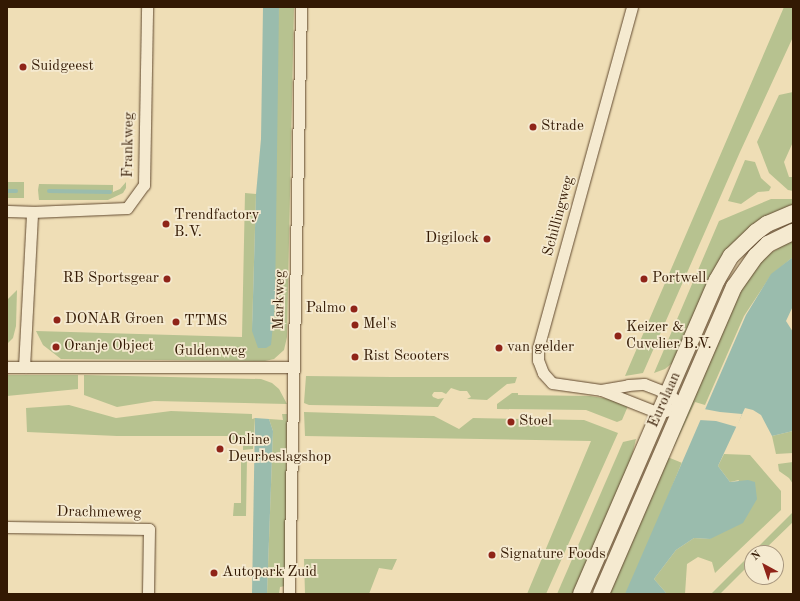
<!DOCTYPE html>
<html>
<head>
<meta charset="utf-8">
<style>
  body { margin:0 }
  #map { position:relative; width:800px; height:601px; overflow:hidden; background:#efdeb6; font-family:"Old Standard TT",serif }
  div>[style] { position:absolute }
  .green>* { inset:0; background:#b7c290; transform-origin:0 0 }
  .water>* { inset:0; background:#9abcad }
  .pier>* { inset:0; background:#efdeb6 }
  .stream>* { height:4px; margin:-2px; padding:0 2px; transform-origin:2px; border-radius:2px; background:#9abcad }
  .roads { filter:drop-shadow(0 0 1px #624a30) drop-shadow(0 0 1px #624a30) }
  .street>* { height:11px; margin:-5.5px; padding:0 5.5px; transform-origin:5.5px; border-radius:5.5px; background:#f5ead0 }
  .secondary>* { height:16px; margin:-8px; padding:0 8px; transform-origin:8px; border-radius:8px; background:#f5ead0 }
  .dots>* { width:11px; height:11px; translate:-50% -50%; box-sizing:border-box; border:2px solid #f5ead0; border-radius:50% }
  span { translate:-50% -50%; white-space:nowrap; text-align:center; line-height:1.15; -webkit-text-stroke:3.5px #f5ead0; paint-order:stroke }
  .poi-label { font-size:15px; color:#331903 }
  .left { translate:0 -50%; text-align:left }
  .right { translate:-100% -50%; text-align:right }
  .street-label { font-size:15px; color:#331903 }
  .frame { position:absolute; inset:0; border:8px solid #331903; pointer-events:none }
  .north { position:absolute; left:744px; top:545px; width:40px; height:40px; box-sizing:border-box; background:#f5ead0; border:1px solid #a7967e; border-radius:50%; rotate:320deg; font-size:11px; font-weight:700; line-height:16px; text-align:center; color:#331903 }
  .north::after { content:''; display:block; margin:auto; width:14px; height:18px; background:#8f2418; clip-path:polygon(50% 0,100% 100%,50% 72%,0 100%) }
</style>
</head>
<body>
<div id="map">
  <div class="green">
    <i style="clip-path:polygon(279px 7px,294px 7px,287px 337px,284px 350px,274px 359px,265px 361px,61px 359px,43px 345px,36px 331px,242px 337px,245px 193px,256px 194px,252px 331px)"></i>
    <i style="clip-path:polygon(784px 7px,793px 7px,793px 37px,740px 152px,643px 373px,625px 376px)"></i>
    <i style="clip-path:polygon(793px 92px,793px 142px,784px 162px,789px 177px,793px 177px,793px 191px,788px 190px,769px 173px,757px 142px,779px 95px)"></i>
    <i style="clip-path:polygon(745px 160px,755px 162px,761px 178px,771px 187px,769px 191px,758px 192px,741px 204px,728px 201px)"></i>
    <i style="left:7px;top:182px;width:17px;height:16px"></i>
    <i style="clip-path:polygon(126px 182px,126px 188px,123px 193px,108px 200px,39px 200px,38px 190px,39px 184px,113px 185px,113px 192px,120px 189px)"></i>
    <i style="clip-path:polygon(771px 199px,793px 199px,793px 208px,761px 220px,676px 360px,665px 369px,654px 373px,719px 221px)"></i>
    <i style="clip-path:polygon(793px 239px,793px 257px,771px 275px,744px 316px,705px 405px,695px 402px,674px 447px,669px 446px,744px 280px,766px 256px)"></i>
    <i style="clip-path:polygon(17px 290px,16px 326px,13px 338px,7px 344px,7px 300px)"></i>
    <i style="clip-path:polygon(7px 375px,78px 375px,78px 389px,7px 396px)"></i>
    <i style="clip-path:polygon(84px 375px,261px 379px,272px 383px,279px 389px,287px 404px,154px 401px,117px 407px,84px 395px)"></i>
    <i style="clip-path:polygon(306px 376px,392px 377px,517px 377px,515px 383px,507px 384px,487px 400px,467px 399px,471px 397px,467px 391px,460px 391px,451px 388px,446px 394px,442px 392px,434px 392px,432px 395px,433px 397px,438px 399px,444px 398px,438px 407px,309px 405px,304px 403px)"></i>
    <i style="clip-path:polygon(512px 393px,518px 393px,518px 395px,590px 396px,616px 400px,628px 406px,622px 420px,617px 422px,586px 410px,497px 409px,497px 404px)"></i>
    <i style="clip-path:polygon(69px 405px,116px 418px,171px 411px,252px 414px,252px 419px,255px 418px,253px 449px,243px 450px,243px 440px,231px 440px,230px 436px,117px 436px,27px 432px,26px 408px)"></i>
    <i style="clip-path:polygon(304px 412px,434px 416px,459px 429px,473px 418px,584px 420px,618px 433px,546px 594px,527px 594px,591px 441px,305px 436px)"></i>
    <i style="clip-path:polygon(282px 414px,287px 414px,285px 586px,280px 587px,279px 594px,267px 594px,273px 431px,269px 419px,283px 420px)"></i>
    <i style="clip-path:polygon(793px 431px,793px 453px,776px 454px,772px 436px)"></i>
    <i style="clip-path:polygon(636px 439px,630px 464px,576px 594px,557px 594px,623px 442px)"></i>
    <i style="clip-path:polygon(724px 454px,750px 455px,781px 491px,781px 510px,715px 573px,712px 562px,698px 557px,687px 564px,685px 594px,667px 594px,654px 579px,676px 550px,694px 538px,710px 539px,739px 480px,730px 482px,718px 466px)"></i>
    <i style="left:665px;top:456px;width:18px;height:150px;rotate:22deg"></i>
    <i style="clip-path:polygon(241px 459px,247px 459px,246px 516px,233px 516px,234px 503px,241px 503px)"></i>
    <i style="clip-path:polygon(793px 462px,793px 484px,789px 478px,779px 471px,778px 464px)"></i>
    <i style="clip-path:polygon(793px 512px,793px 522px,761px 553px,752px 553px,752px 562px,720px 594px,711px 594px)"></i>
    <i style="clip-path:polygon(304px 559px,397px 559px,392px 570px,379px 568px,369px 594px,305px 594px)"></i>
  </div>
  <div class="water">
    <i style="clip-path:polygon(263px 7px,279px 7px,275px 304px,271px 345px,266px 348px,258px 348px,252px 331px,256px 194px,261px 139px)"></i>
    <i style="clip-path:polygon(793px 257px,793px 306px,786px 321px,793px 332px,793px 431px,772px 436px,761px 415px,753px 410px,745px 408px,718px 466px,730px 482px,748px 480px,755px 482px,757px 499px,743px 523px,710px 539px,694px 538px,676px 550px,654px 579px,667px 594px,625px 594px,746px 315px,771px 274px)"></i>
    <i style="clip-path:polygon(255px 418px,269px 419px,273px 431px,267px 594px,252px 594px)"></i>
  </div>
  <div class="pier">
    <i style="clip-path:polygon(704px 409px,720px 412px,742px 414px,737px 427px,716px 421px,699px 420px)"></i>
  </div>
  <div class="stream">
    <i style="left:7px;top:191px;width:9px"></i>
    <i style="left:49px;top:191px;width:61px;rotate:0.9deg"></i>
  </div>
  <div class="roads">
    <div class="street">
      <i style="left:632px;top:7px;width:354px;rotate:105.4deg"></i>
      <i style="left:538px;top:348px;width:12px;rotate:90deg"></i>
      <i style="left:538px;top:360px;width:14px;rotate:69deg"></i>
      <i style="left:543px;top:373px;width:13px;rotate:48deg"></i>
      <i style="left:552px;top:383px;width:49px;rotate:8.1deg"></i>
      <i style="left:601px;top:390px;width:62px;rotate:21.6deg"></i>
      <i style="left:659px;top:413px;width:24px;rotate:-17deg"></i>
      <i style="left:7px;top:211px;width:25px;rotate:2deg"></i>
      <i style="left:7px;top:367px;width:287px"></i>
      <i style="left:24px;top:367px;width:155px;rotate:-87deg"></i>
      <i style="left:32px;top:212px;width:95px;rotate:-2.4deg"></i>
      <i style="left:127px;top:208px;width:29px;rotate:-54deg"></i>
      <i style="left:144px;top:185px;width:178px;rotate:-89deg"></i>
      <i style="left:601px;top:390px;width:27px;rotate:-10deg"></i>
      <i style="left:628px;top:385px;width:16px;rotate:-4deg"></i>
      <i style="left:644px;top:384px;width:26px;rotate:21deg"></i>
      <i style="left:668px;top:393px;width:19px;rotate:43deg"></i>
      <i style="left:7px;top:527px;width:142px;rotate:0.8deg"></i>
      <i style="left:149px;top:529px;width:65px;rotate:90.9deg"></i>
      <i style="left:289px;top:594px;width:587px;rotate:-88.83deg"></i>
    </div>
    <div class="secondary">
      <i style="left:581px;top:594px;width:342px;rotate:-66.6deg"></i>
      <i style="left:717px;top:280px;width:28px;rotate:-60deg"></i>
      <i style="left:731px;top:256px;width:35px;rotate:-44deg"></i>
      <i style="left:756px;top:232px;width:14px;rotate:-36deg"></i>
      <i style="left:767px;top:224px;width:28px;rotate:-23deg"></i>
      <i style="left:601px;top:594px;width:335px;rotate:-66.6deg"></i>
      <i style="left:734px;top:287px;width:38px;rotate:-55deg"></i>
      <i style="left:756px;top:256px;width:17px;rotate:-45deg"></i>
      <i style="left:768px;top:244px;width:28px;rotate:-26deg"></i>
    </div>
  </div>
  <div class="dots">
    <i style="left:23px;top:67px;background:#8f2418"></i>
    <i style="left:533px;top:127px;background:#8f2418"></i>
    <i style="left:166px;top:224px;background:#8f2418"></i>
    <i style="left:487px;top:239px;background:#8f2418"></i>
    <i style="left:167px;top:279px;background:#8f2418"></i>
    <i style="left:644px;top:279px;background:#8f2418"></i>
    <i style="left:354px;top:309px;background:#8f2418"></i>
    <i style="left:57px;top:320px;background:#8f2418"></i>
    <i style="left:176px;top:322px;background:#8f2418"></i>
    <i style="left:355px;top:325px;background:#8f2418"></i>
    <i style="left:618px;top:336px;background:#8f2418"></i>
    <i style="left:56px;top:347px;background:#8f2418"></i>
    <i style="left:499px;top:348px;background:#8f2418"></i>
    <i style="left:355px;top:357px;background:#8f2418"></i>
    <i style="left:511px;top:422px;background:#8f2418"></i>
    <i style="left:220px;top:449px;background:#8f2418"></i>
    <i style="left:492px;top:555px;background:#8f2418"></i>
    <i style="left:214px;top:573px;background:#8f2418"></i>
  </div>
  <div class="poi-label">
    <span class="left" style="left:31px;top:67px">Suidgeest</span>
    <span class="left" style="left:541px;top:127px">Strade</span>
    <span class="left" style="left:174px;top:224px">Trendfactory<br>B.V.</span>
    <span class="right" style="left:479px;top:239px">Digilock</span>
    <span class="right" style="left:159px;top:279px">RB Sportsgear</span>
    <span class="left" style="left:652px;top:279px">Portwell</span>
    <span class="right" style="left:346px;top:309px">Palmo</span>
    <span class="left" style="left:65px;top:320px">DONAR Groen</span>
    <span class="left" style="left:184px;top:322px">TTMS</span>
    <span class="left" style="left:363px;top:325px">Mel's</span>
    <span class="left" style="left:626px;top:336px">Keizer &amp;<br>Cuvelier B.V.</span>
    <span class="left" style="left:64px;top:347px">Oranje Object</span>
    <span class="left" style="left:507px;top:348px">van gelder</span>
    <span class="left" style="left:363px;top:357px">Rist Scooters</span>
    <span class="left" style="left:519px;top:422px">Stoel</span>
    <span class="left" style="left:228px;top:449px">Online<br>Deurbeslagshop</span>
    <span class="left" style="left:500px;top:555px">Signature Foods</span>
    <span class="left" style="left:222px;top:573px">Autopark Zuid</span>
  </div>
  <div class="street-label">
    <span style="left:129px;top:145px;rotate:-89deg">Frankweg</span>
    <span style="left:559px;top:216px;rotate:-75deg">Schillingweg</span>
    <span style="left:280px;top:300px;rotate:-89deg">Markweg</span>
    <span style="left:210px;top:352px">Guldenweg</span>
    <span style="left:665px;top:400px;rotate:-66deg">Eurolaan</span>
    <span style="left:99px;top:513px;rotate:1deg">Drachmeweg</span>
  </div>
  <div class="frame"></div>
  <div class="north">N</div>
</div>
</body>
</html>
